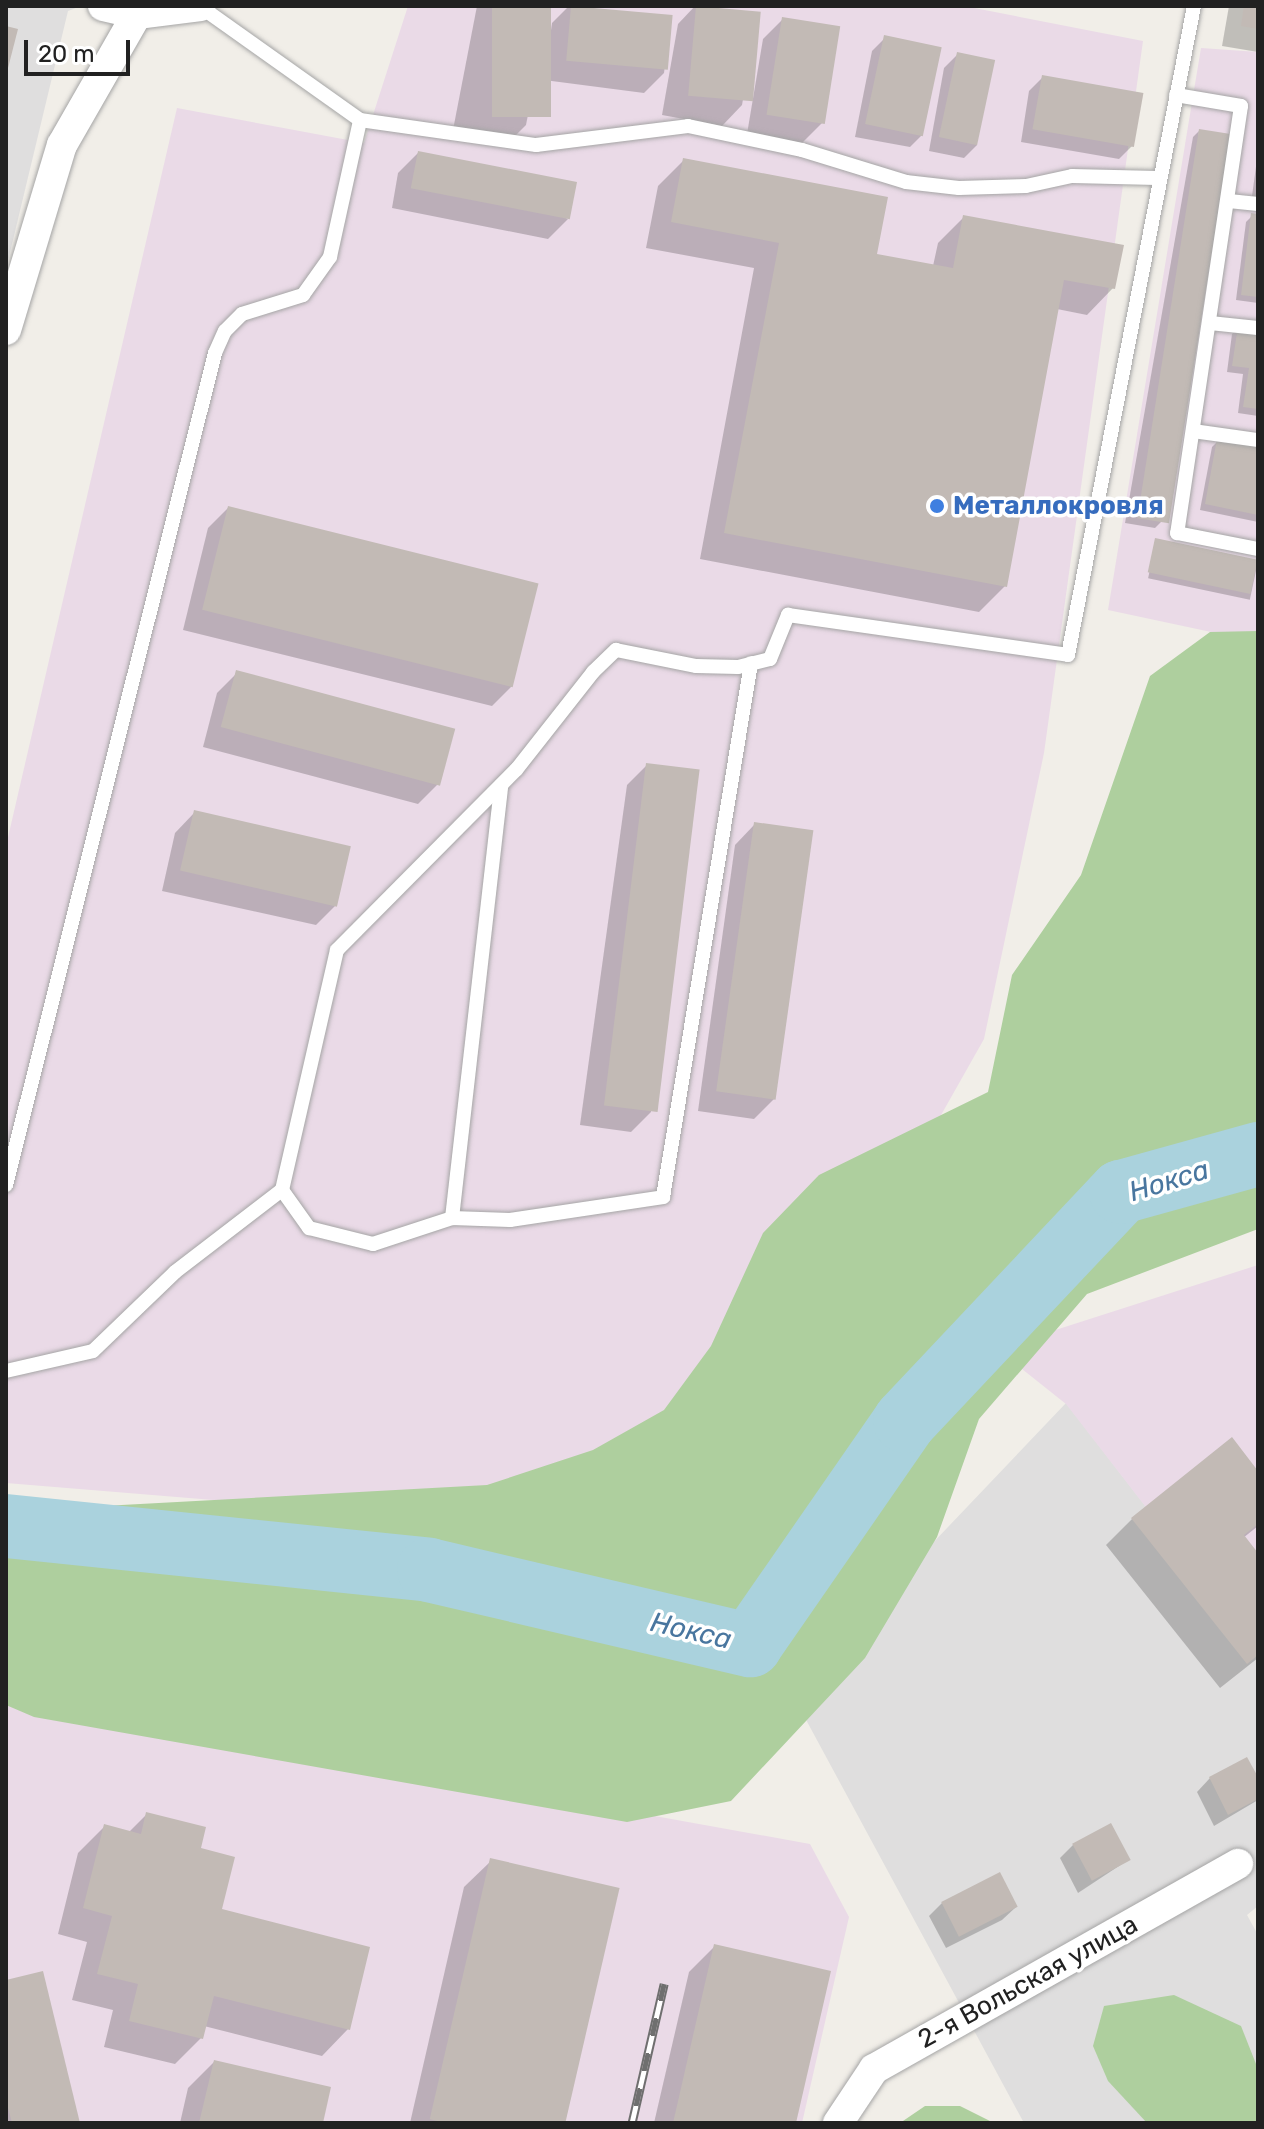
<!DOCTYPE html>
<html>
<head>
<meta charset="utf-8">
<style>
  body { margin:0 }
  #map { position:relative; width:1264px; height:2129px; overflow:hidden; background:#f1eee8; font-family:Rubik,sans-serif }
  div>[style] { position:absolute }
  .residential>* { inset:0; background:#dfdede }
  .industrial>* { inset:0; background:#eadae7 }
  .forest>* { inset:0; background:#aecf9e }
  .shadow>* { inset:0; background:#0003; transform-origin:0 0 }
  .river>* { height:64px; margin:-32px; padding:0 32px; transform-origin:32px; border-radius:32px; background:#aad2dd }
  .building>* { inset:0; background:#c2bab5; transform-origin:0 0 }
  .roads { filter:drop-shadow(0 0 2px #a5a5a5) drop-shadow(0 0 2px #a5a5a5) }
  .service>* { height:14px; margin:-7px; padding:0 7px; transform-origin:7px; border-radius:7px; background:#fff }
  .minor>* { height:30px; margin:-15px; padding:0 15px; transform-origin:15px; border-radius:15px; background:#fff }
  .rail>* { height:9px; margin-top:-4.5px; transform-origin:0; background:repeating-linear-gradient(90deg,#fff 0 18px,#6f6f6f 0 36px); box-sizing:border-box; border-block:2px solid #6f6f6f }
  .dots>* { width:22px; height:22px; translate:-50% -50%; box-sizing:border-box; border:4px solid #fff; border-radius:50% }
  span { translate:-50% -50%; white-space:nowrap; text-align:center; line-height:1.15; -webkit-text-stroke:7px #fff; paint-order:stroke }
  .shop-label { font-size:26px; color:#366cbe; font-weight:700 }
  .left { translate:0 -50%; text-align:left }
  .street-label { font-size:26px; color:#212121 }
  .water-label { font-size:28px; color:#49769f; font-style:italic }
  .frame { position:absolute; inset:0; border:8px solid #212121; pointer-events:none }
  .scale { position:absolute; left:24px; top:40px; width:106px; height:36px; box-sizing:border-box; border:4px solid #212121; border-top:0; padding-left:10px; font-size:24px; line-height:28px; white-space:nowrap; color:#212121; -webkit-text-stroke:6px #fff; paint-order:stroke }
</style>
</head>
<body>
<div id="map">
  <div class="residential">
    <i style="clip-path:polygon(6px 6px,81px 6px,68px 11px,6px 269px)"></i>
    <i style="clip-path:polygon(1066px 1403px,1258px 1652px,1258px 1906px,1247px 1915px,1258px 1935px,1258px 2123px,1024px 2123px,791px 1692px)"></i>
  </div>
  <div class="industrial">
    <i style="clip-path:polygon(408px 6px,964px 6px,1143px 41px,1044px 753px,984px 1039px,701px 1540px,6px 1483px,6px 846px,177px 108px,364px 143px)"></i>
    <i style="clip-path:polygon(1201px 48px,1258px 52px,1258px 642px,1108px 610px)"></i>
    <i style="clip-path:polygon(1258px 1265px,1258px 1652px,1066px 1404px,1022px 1369px,1043px 1334px)"></i>
    <i style="clip-path:polygon(6px 1699px,810px 1844px,849px 1917px,802px 2123px,7px 2123px)"></i>
  </div>
  <div class="forest">
    <i style="clip-path:polygon(1258px 631px,1258px 1229px,1087px 1294px,979px 1419px,937px 1537px,865px 1658px,731px 1801px,627px 1822px,34px 1717px,6px 1705px,6px 1532px,103px 1506px,487px 1485px,593px 1450px,664px 1410px,711px 1346px,763px 1233px,819px 1175px,988px 1092px,1012px 975px,1081px 875px,1150px 676px,1210px 632px)"></i>
    <i style="clip-path:polygon(1174px 1995px,1241px 2026px,1258px 2069px,1258px 2123px,1147px 2123px,1108px 2081px,1093px 2046px,1104px 2006px)"></i>
    <i style="clip-path:polygon(925px 2106px,960px 2106px,994px 2123px,900px 2123px)"></i>
  </div>
  <div class="shadow">
    <i style="clip-path:polygon(477px 6px,549px 6px,526px 125px,506px 145px,452px 135px)"></i>
    <i style="clip-path:polygon(569px 6px,671px 17px,664px 73px,644px 93px,544px 80px,552px 23px)"></i>
    <i style="clip-path:polygon(695px 6px,758px 14px,742px 105px,722px 126px,662px 115px,678px 24px)"></i>
    <i style="clip-path:polygon(1229px 6px,1258px 6px,1258px 52px,1222px 46px)"></i>
    <i style="clip-path:polygon(783px 19px,822px 123px,802px 143px,747px 134px,763px 39px)"></i>
    <i style="clip-path:polygon(885px 38px,923px 134px,910px 147px,855px 137px,872px 51px)"></i>
    <i style="clip-path:polygon(958px 54px,977px 145px,964px 158px,929px 151px,944px 68px)"></i>
    <i style="clip-path:polygon(1042px 78px,1133px 145px,1119px 159px,1021px 142px,1029px 91px)"></i>
    <i style="clip-path:polygon(1199px 131px,1161px 522px,1155px 528px,1125px 523px,1193px 137px)"></i>
    <i style="clip-path:polygon(1258px 152px,1258px 197px,1252px 196px)"></i>
    <i style="clip-path:polygon(418px 153px,568px 219px,548px 239px,392px 208px,398px 173px)"></i>
    <i style="clip-path:polygon(684px 160px,875px 255px,933px 266px,938px 243px,964px 217px,1113px 288px,1087px 315px,1057px 309px,1005px 586px,979px 612px,700px 559px,754px 268px,646px 248px,658px 186px)"></i>
    <i style="clip-path:polygon(1252px 216px,1258px 216px,1258px 303px,1236px 300px,1246px 222px)"></i>
    <i style="clip-path:polygon(1239px 328px,1258px 331px,1258px 416px,1238px 413px,1243px 374px,1227px 372px,1232px 334px)"></i>
    <i style="clip-path:polygon(1218px 441px,1258px 449px,1258px 522px,1200px 510px,1212px 447px)"></i>
    <i style="clip-path:polygon(228px 508px,512px 686px,492px 706px,183px 630px,208px 528px)"></i>
    <i style="left:1156px;top:541px;width:104px;height:38px;rotate:12deg"></i>
    <i style="clip-path:polygon(237px 673px,438px 784px,418px 804px,203px 747px,217px 693px)"></i>
    <i style="clip-path:polygon(647px 765px,651px 1112px,631px 1132px,580px 1125px,627px 785px)"></i>
    <i style="clip-path:polygon(195px 812px,336px 905px,316px 925px,162px 891px,175px 833px)"></i>
    <i style="clip-path:polygon(755px 824px,774px 1099px,754px 1119px,698px 1111px,735px 845px)"></i>
    <i style="clip-path:polygon(1258px 1474px,1258px 1526px,1243px 1538px,1258px 1556px,1258px 1658px,1220px 1688px,1106px 1545px,1132px 1519px)"></i>
    <i style="clip-path:polygon(1210px 1778px,1258px 1781px,1258px 1800px,1214px 1826px,1197px 1792px)"></i>
    <i style="clip-path:polygon(147px 1814px,219px 1911px,348px 2029px,322px 2056px,204px 2026px,201px 2038px,175px 2064px,104px 2047px,113px 2010px,72px 2000px,87px 1942px,58px 1934px,78px 1853px,104px 1827px,128px 1833px)"></i>
    <i style="clip-path:polygon(1074px 1844px,1128px 1860px,1078px 1893px,1060px 1858px)"></i>
    <i style="clip-path:polygon(491px 1861px,618px 1890px,564px 2123px,410px 2123px,464px 1887px)"></i>
    <i style="clip-path:polygon(943px 1902px,1016px 1907px,1002px 1920px,946px 1948px,929px 1916px)"></i>
    <i style="clip-path:polygon(715px 1946px,794px 2123px,654px 2123px,689px 1972px)"></i>
    <i style="clip-path:polygon(6px 1982px,78px 2123px,6px 2123px)"></i>
    <i style="clip-path:polygon(214px 2062px,321px 2123px,180px 2123px,188px 2088px)"></i>
  </div>
  <div class="river">
    <i style="left:6px;top:1526px;width:425px;rotate:5.9deg"></i>
    <i style="left:429px;top:1570px;width:330px;rotate:13.2deg"></i>
    <i style="left:750px;top:1645px;width:272px;rotate:-55.3deg"></i>
    <i style="left:905px;top:1421px;width:315px;rotate:-46.7deg"></i>
    <i style="left:1121px;top:1192px;width:142px;rotate:-15.5deg"></i>
  </div>
  <div class="building">
    <i style="left:492px;top:6px;width:59px;height:111px"></i>
    <i style="left:571px;top:6px;width:102px;height:55px;rotate:5deg"></i>
    <i style="left:696px;top:6px;width:65px;height:90px;rotate:5deg"></i>
    <i style="clip-path:polygon(1244px 6px,1258px 6px,1258px 29px,1241px 26px)"></i>
    <i style="left:782px;top:17px;width:59px;height:99px;rotate:9deg"></i>
    <i style="clip-path:polygon(6px 26px,18px 29px,7px 72px,6px 72px)"></i>
    <i style="left:884px;top:35px;width:59px;height:91px;rotate:12deg"></i>
    <i style="left:957px;top:52px;width:39px;height:87px;rotate:12deg"></i>
    <i style="left:1042px;top:75px;width:103px;height:55px;rotate:10deg"></i>
    <i style="left:1199px;top:129px;width:32px;height:394px;rotate:9deg"></i>
    <i style="left:418px;top:151px;width:162px;height:38px;rotate:11deg"></i>
    <i style="clip-path:polygon(683px 158px,888px 197px,877px 254px,953px 268px,963px 215px,1124px 245px,1115px 289px,1064px 280px,1007px 587px,724px 533px,779px 243px,671px 222px)"></i>
    <i style="clip-path:polygon(1251px 213px,1258px 214px,1258px 297px,1241px 295px)"></i>
    <i style="clip-path:polygon(1238px 326px,1258px 329px,1258px 409px,1243px 407px,1249px 368px,1232px 366px)"></i>
    <i style="clip-path:polygon(1217px 439px,1258px 447px,1258px 515px,1205px 504px)"></i>
    <i style="left:228px;top:506px;width:320px;height:107px;rotate:14deg"></i>
    <i style="left:1155px;top:538px;width:105px;height:35px;rotate:12deg"></i>
    <i style="left:236px;top:670px;width:227px;height:59px;rotate:15deg"></i>
    <i style="left:646px;top:763px;width:54px;height:345px;rotate:7deg"></i>
    <i style="left:194px;top:810px;width:161px;height:62px;rotate:13deg"></i>
    <i style="left:754px;top:822px;width:60px;height:272px;rotate:8deg"></i>
    <i style="clip-path:polygon(1232px 1437px,1258px 1471px,1258px 1524px,1244px 1535px,1258px 1553px,1258px 1655px,1247px 1664px,1131px 1518px)"></i>
    <i style="clip-path:polygon(1247px 1757px,1258px 1777px,1258px 1799px,1228px 1815px,1209px 1777px)"></i>
    <i style="clip-path:polygon(146px 1812px,206px 1827px,201px 1848px,235px 1857px,222px 1909px,370px 1947px,350px 2030px,214px 1996px,203px 2039px,129px 2021px,138px 1984px,97px 1974px,112px 1916px,83px 1908px,104px 1824px,141px 1834px)"></i>
    <i style="left:1111px;top:1823px;width:42px;height:44px;rotate:62deg"></i>
    <i style="left:490px;top:1858px;width:133px;height:268px;rotate:13deg"></i>
    <i style="left:1000px;top:1872px;width:39px;height:66px;rotate:63deg"></i>
    <i style="clip-path:polygon(714px 1944px,831px 1971px,796px 2123px,673px 2123px)"></i>
    <i style="clip-path:polygon(43px 1971px,80px 2123px,12px 2123px,6px 2100px,6px 1980px)"></i>
    <i style="clip-path:polygon(214px 2060px,331px 2087px,323px 2123px,199px 2123px)"></i>
  </div>
  <div class="roads">
    <div class="service">
      <i style="left:201px;top:7px;width:195px;rotate:35.4deg"></i>
      <i style="left:360px;top:120px;width:178px;rotate:8.1deg"></i>
      <i style="left:536px;top:145px;width:153px;rotate:-7.1deg"></i>
      <i style="left:688px;top:126px;width:116px;rotate:11.9deg"></i>
      <i style="left:802px;top:150px;width:109px;rotate:17.1deg"></i>
      <i style="left:906px;top:182px;width:53px;rotate:6.5deg"></i>
      <i style="left:959px;top:188px;width:67px;rotate:-1.7deg"></i>
      <i style="left:1026px;top:186px;width:47px;rotate:-12.3deg"></i>
      <i style="left:1072px;top:176px;width:85px;rotate:1.3deg"></i>
      <i style="left:1176px;top:95px;width:66px;rotate:9.6deg"></i>
      <i style="left:1241px;top:106px;width:432px;rotate:98.5deg"></i>
      <i style="left:1177px;top:533px;width:83px;rotate:11.2deg"></i>
      <i style="left:1229px;top:201px;width:29px;rotate:6deg"></i>
      <i style="left:1210px;top:323px;width:48px;rotate:5.9deg"></i>
      <i style="left:1193px;top:431px;width:66px;rotate:7.9deg"></i>
      <i style="left:6px;top:1185px;width:858px;rotate:-75.9deg"></i>
      <i style="left:215px;top:353px;width:24px;rotate:-66deg"></i>
      <i style="left:225px;top:331px;width:24px;rotate:-45deg"></i>
      <i style="left:242px;top:314px;width:64px;rotate:-17.3deg"></i>
      <i style="left:303px;top:295px;width:47px;rotate:-54.6deg"></i>
      <i style="left:330px;top:257px;width:140px;rotate:-77.6deg"></i>
      <i style="left:282px;top:1190px;width:246px;rotate:-77.1deg"></i>
      <i style="left:337px;top:950px;width:254px;rotate:-45.2deg"></i>
      <i style="left:516px;top:770px;width:125px;rotate:-51.8deg"></i>
      <i style="left:593px;top:672px;width:32px;rotate:-44deg"></i>
      <i style="left:616px;top:650px;width:82px;rotate:11.3deg"></i>
      <i style="left:696px;top:666px;width:42px;rotate:1.4deg"></i>
      <i style="left:738px;top:667px;width:33px;rotate:-14deg"></i>
      <i style="left:770px;top:659px;width:48px;rotate:-67.8deg"></i>
      <i style="left:788px;top:615px;width:283px;rotate:8.1deg"></i>
      <i style="left:1068px;top:655px;width:661px;rotate:-79.01deg"></i>
      <i style="left:452px;top:1218px;width:435px;rotate:-83.5deg"></i>
      <i style="left:6px;top:1371px;width:89px;rotate:-12.9deg"></i>
      <i style="left:93px;top:1351px;width:114px;rotate:-43.9deg"></i>
      <i style="left:175px;top:1272px;width:135px;rotate:-37.5deg"></i>
      <i style="left:282px;top:1190px;width:47px;rotate:54.6deg"></i>
      <i style="left:309px;top:1228px;width:66px;rotate:14deg"></i>
      <i style="left:373px;top:1244px;width:83px;rotate:-18.2deg"></i>
      <i style="left:452px;top:1218px;width:58px;rotate:2deg"></i>
      <i style="left:510px;top:1220px;width:155px;rotate:-8.5deg"></i>
      <i style="left:663px;top:1197px;width:541px;rotate:-80.64deg"></i>
    </div>
    <div class="minor">
      <i style="left:103px;top:6px;width:35px;rotate:13deg"></i>
      <i style="left:6px;top:330px;width:193px;rotate:-73.2deg"></i>
      <i style="left:62px;top:145px;width:151px;rotate:-60.2deg"></i>
      <i style="left:137px;top:14px;width:64px;rotate:-7.1deg"></i>
      <i style="left:838px;top:2123px;width:65px;rotate:-56.3deg"></i>
      <i style="left:874px;top:2069px;width:418px;rotate:-29.4deg"></i>
    </div>
  </div>
  <div class="rail">
    <i style="left:632px;top:2123px;width:143px;rotate:-77deg"></i>
  </div>
  <div class="dots">
    <i style="left:937px;top:506px;background:#3f7fe0"></i>
  </div>
  <div class="shop-label">
    <span class="left" style="left:953px;top:506px">Металлокровля</span>
  </div>
  <div class="street-label">
    <span style="left:1028px;top:1982px;rotate:-29deg">2-я Вольская улица</span>
  </div>
  <div class="water-label">
    <span style="left:1169px;top:1181px;rotate:-17deg">Нокса</span>
    <span style="left:691px;top:1631px;rotate:13deg">Нокса</span>
  </div>
  <div class="frame"></div>
  <div class="scale">20 m</div>
</div>
</body>
</html>
